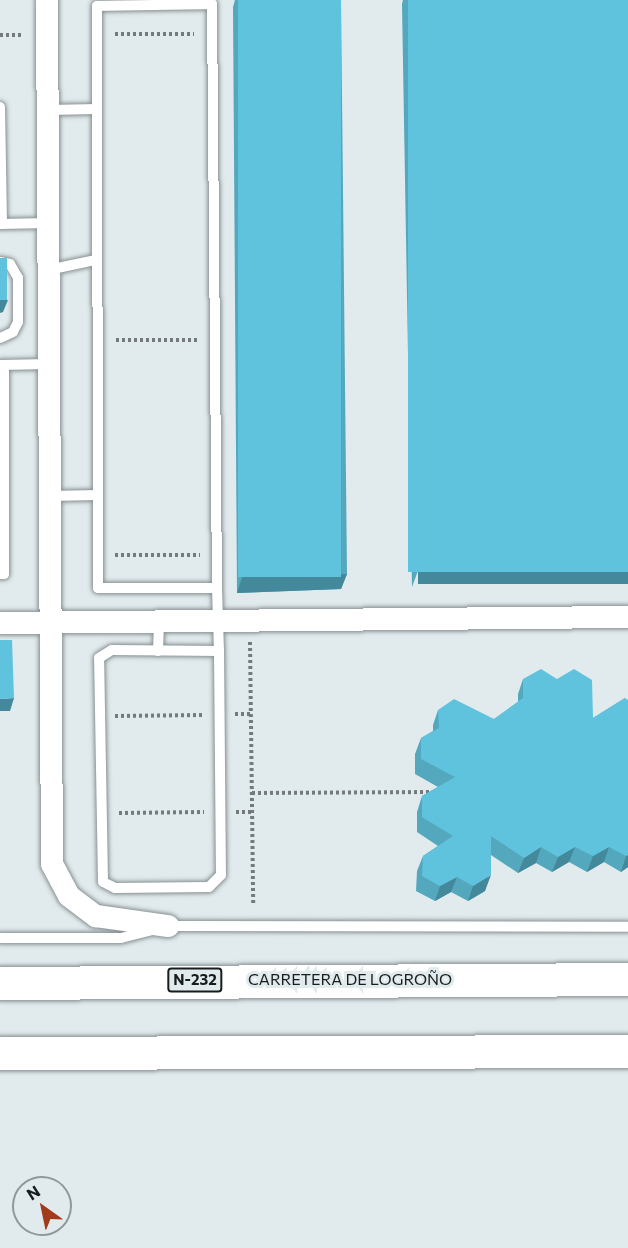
<!DOCTYPE html>
<html>
<head>
<meta charset="utf-8">
<style>
  body { margin:0 }
  #map { position:relative; width:628px; height:1248px; overflow:hidden; background:#e1eaed; font-family:Commissioner,sans-serif }
  div>[style] { position:absolute }
  .path>* { height:4px; margin-top:-2px; transform-origin:0; background:repeating-linear-gradient(90deg,#747a7c 0 3px,transparent 0 6px) }
  .roads { filter:drop-shadow(0 0 2px #879092) drop-shadow(0 0 2px #879092) }
  .service>* { height:10px; margin:-5px; padding:0 5px; transform-origin:5px; border-radius:5px; background:#fff }
  .minor>* { height:22px; margin:-11px; padding:0 11px; transform-origin:11px; border-radius:11px; background:#fff }
  .trunk>* { height:33px; margin:-16.5px; padding:0 16.5px; transform-origin:16.5px; border-radius:16.5px; background:#fff }
  .wall>* { inset:0; background:#53a8be }
  .shaded-wall>* { inset:0; background:#43889b; transform-origin:0 0 }
  .building>* { inset:0; background:#60c3dd; transform-origin:0 0 }
  span { translate:-50% -50%; white-space:nowrap; text-align:center; line-height:1.15; -webkit-text-stroke:6px #e1eaed; paint-order:stroke }
  .shield-label span { padding:2px 4px; background:#e1eaed; border:2px solid; border-radius:4px; -webkit-text-stroke-width:0 }
  .shield-label { font-size:15px; color:#191c1d; font-weight:700 }
  .street-label { font-size:16px; color:#191c1d }
  .north { position:absolute; left:12px; top:1176px; width:60px; height:60px; box-sizing:border-box; background:#e1eaed; border:2px solid #91989a; border-radius:50%; rotate:327deg; font-size:16px; font-weight:700; line-height:24px; text-align:center; color:#191c1d }
  .north::after { content:''; display:block; margin:auto; width:21px; height:27px; background:#a23b1a; clip-path:polygon(50% 0,100% 100%,50% 72%,0 100%) }
</style>
</head>
<body>
<div id="map">
  <div class="path">
    <i style="left:115px;top:34px;width:79px"></i>
    <i style="left:0;top:35px;width:23px"></i>
    <i style="left:116px;top:340px;width:82px"></i>
    <i style="left:115px;top:555px;width:85px"></i>
    <i style="left:250px;top:642px;width:261px;rotate:89.3deg"></i>
    <i style="left:235px;top:714px;width:16px"></i>
    <i style="left:115px;top:716px;width:89px;rotate:-0.6deg"></i>
    <i style="left:252px;top:793px;width:181px;rotate:-0.3deg"></i>
    <i style="left:236px;top:812px;width:16px"></i>
    <i style="left:119px;top:813px;width:85px;rotate:-0.7deg"></i>
  </div>
  <div class="roads">
    <div class="service">
      <i style="left:212px;top:4px;width:584px;rotate:89.51deg"></i>
      <i style="left:217px;top:588px;width:119px;rotate:180deg"></i>
      <i style="left:98px;top:588px;width:582px;rotate:-90.1deg"></i>
      <i style="left:97px;top:6px;width:115px;rotate:-1deg"></i>
      <i style="left:0;top:107px;width:117px;rotate:89deg"></i>
      <i style="left:47px;top:110px;width:50px;rotate:-1.1deg"></i>
      <i style="left:0;top:224px;width:48px;rotate:-1.2deg"></i>
      <i style="left:0;top:262px;width:10px;rotate:11deg"></i>
      <i style="left:10px;top:264px;width:16px;rotate:60deg"></i>
      <i style="left:18px;top:278px;width:44px;rotate:90deg"></i>
      <i style="left:18px;top:322px;width:11px;rotate:117deg"></i>
      <i style="left:13px;top:332px;width:14px;rotate:155deg"></i>
      <i style="left:48px;top:270px;width:49px;rotate:-11.8deg"></i>
      <i style="left:0;top:365px;width:48px;rotate:-1.2deg"></i>
      <i style="left:49px;top:496px;width:49px;rotate:-1.2deg"></i>
      <i style="left:0;top:574px;width:4px"></i>
      <i style="left:4px;top:574px;width:209px;rotate:-90deg"></i>
      <i style="left:217px;top:588px;width:63px;rotate:88.2deg"></i>
      <i style="left:112px;top:650px;width:107px;rotate:0.5deg"></i>
      <i style="left:219px;top:651px;width:224px;rotate:89.5deg"></i>
      <i style="left:221px;top:875px;width:17px;rotate:135deg"></i>
      <i style="left:209px;top:887px;width:94px;rotate:179.4deg"></i>
      <i style="left:115px;top:888px;width:13px;rotate:-153deg"></i>
      <i style="left:103px;top:882px;width:224px;rotate:-91deg"></i>
      <i style="left:99px;top:658px;width:15px;rotate:-32deg"></i>
      <i style="left:158px;top:651px;width:29px;rotate:-88deg"></i>
      <i style="left:0;top:938px;width:121px"></i>
      <i style="left:121px;top:938px;width:49px;rotate:-14.3deg"></i>
      <i style="left:168px;top:926px;width:460px;rotate:0.1deg"></i>
    </div>
    <div class="minor">
      <i style="left:47px;top:0;width:864px;rotate:89.67deg"></i>
      <i style="left:52px;top:864px;width:36px;rotate:62deg"></i>
      <i style="left:69px;top:896px;width:34px;rotate:37deg"></i>
      <i style="left:96px;top:916px;width:73px;rotate:7.9deg"></i>
      <i style="left:0;top:623px;width:628px;rotate:-0.55deg"></i>
    </div>
    <div class="trunk">
      <i style="left:0;top:983px;width:628px;rotate:-0.36deg"></i>
      <i style="left:0;top:1053px;width:628px;rotate:-0.18deg"></i>
    </div>
  </div>
  <div class="wall">
    <i style="clip-path:polygon(235px 0,341px 0,347px 574px,341px 589px,237px 593px,233px 7px)"></i>
    <i style="clip-path:polygon(403px 0,628px 0,412px 587px,402px 4px)"></i>
    <i style="clip-path:polygon(523px 679px,593px 718px,625px 698px,628px 867px,621px 872px,604px 862px,587px 872px,569px 862px,552px 872px,536px 863px,518px 873px,491px 855px,485px 891px,468px 901px,451px 892px,435px 901px,416px 891px,417px 871px,423px 856px,438px 846px,417px 832px,417px 812px,422px 796px,438px 787px,415px 774px,415px 754px,421px 738px,433px 731px,433px 725px,438px 710px,494px 719px,518px 702px,518px 694px)"></i>
  </div>
  <div class="shaded-wall">
    <i style="clip-path:polygon(0 300px,8px 300px,3px 312px,0 313px)"></i>
    <i style="left:628px;top:568px;width:16px;height:210px;rotate:90deg"></i>
    <i style="clip-path:polygon(347px 574px,341px 589px,237px 593px,242px 577px)"></i>
    <i style="clip-path:polygon(14px 698px,10px 711px,0 711px,0 699px)"></i>
    <i style="clip-path:polygon(541px 847px,536px 863px,518px 873px,524px 858px)"></i>
    <i style="clip-path:polygon(575px 847px,569px 862px,552px 872px,558px 857px)"></i>
    <i style="clip-path:polygon(609px 847px,604px 862px,587px 872px,593px 856px)"></i>
    <i style="clip-path:polygon(628px 855px,628px 867px,621px 872px,626px 856px)"></i>
    <i style="clip-path:polygon(491px 875px,485px 891px,468px 901px,473px 886px)"></i>
    <i style="clip-path:polygon(457px 877px,451px 892px,435px 901px,440px 886px)"></i>
  </div>
  <div class="building">
    <i style="left:238px;top:0;width:103px;height:577px"></i>
    <i style="left:408px;top:0;width:220px;height:572px"></i>
    <i style="left:0;top:258px;width:7px;height:42px"></i>
    <i style="clip-path:polygon(0 640px,12px 640px,14px 698px,0 699px)"></i>
    <i style="clip-path:polygon(541px 669px,557px 679px,574px 669px,592px 680px,593px 718px,625px 698px,628px 700px,628px 855px,626px 856px,609px 847px,593px 856px,575px 847px,558px 857px,541px 847px,524px 858px,491px 836px,491px 875px,473px 886px,457px 877px,440px 886px,422px 876px,423px 856px,453px 836px,422px 817px,422px 796px,455px 777px,421px 759px,421px 738px,439px 728px,438px 710px,454px 699px,494px 719px,523px 698px,523px 679px)"></i>
  </div>
  <div class="shield-label">
    <span style="left:195px;top:980px">N-232</span>
  </div>
  <div class="street-label">
    <span style="left:350px;top:979px">CARRETERA DE LOGROÑO</span>
  </div>
  <div class="north">N</div>
</div>
</body>
</html>
